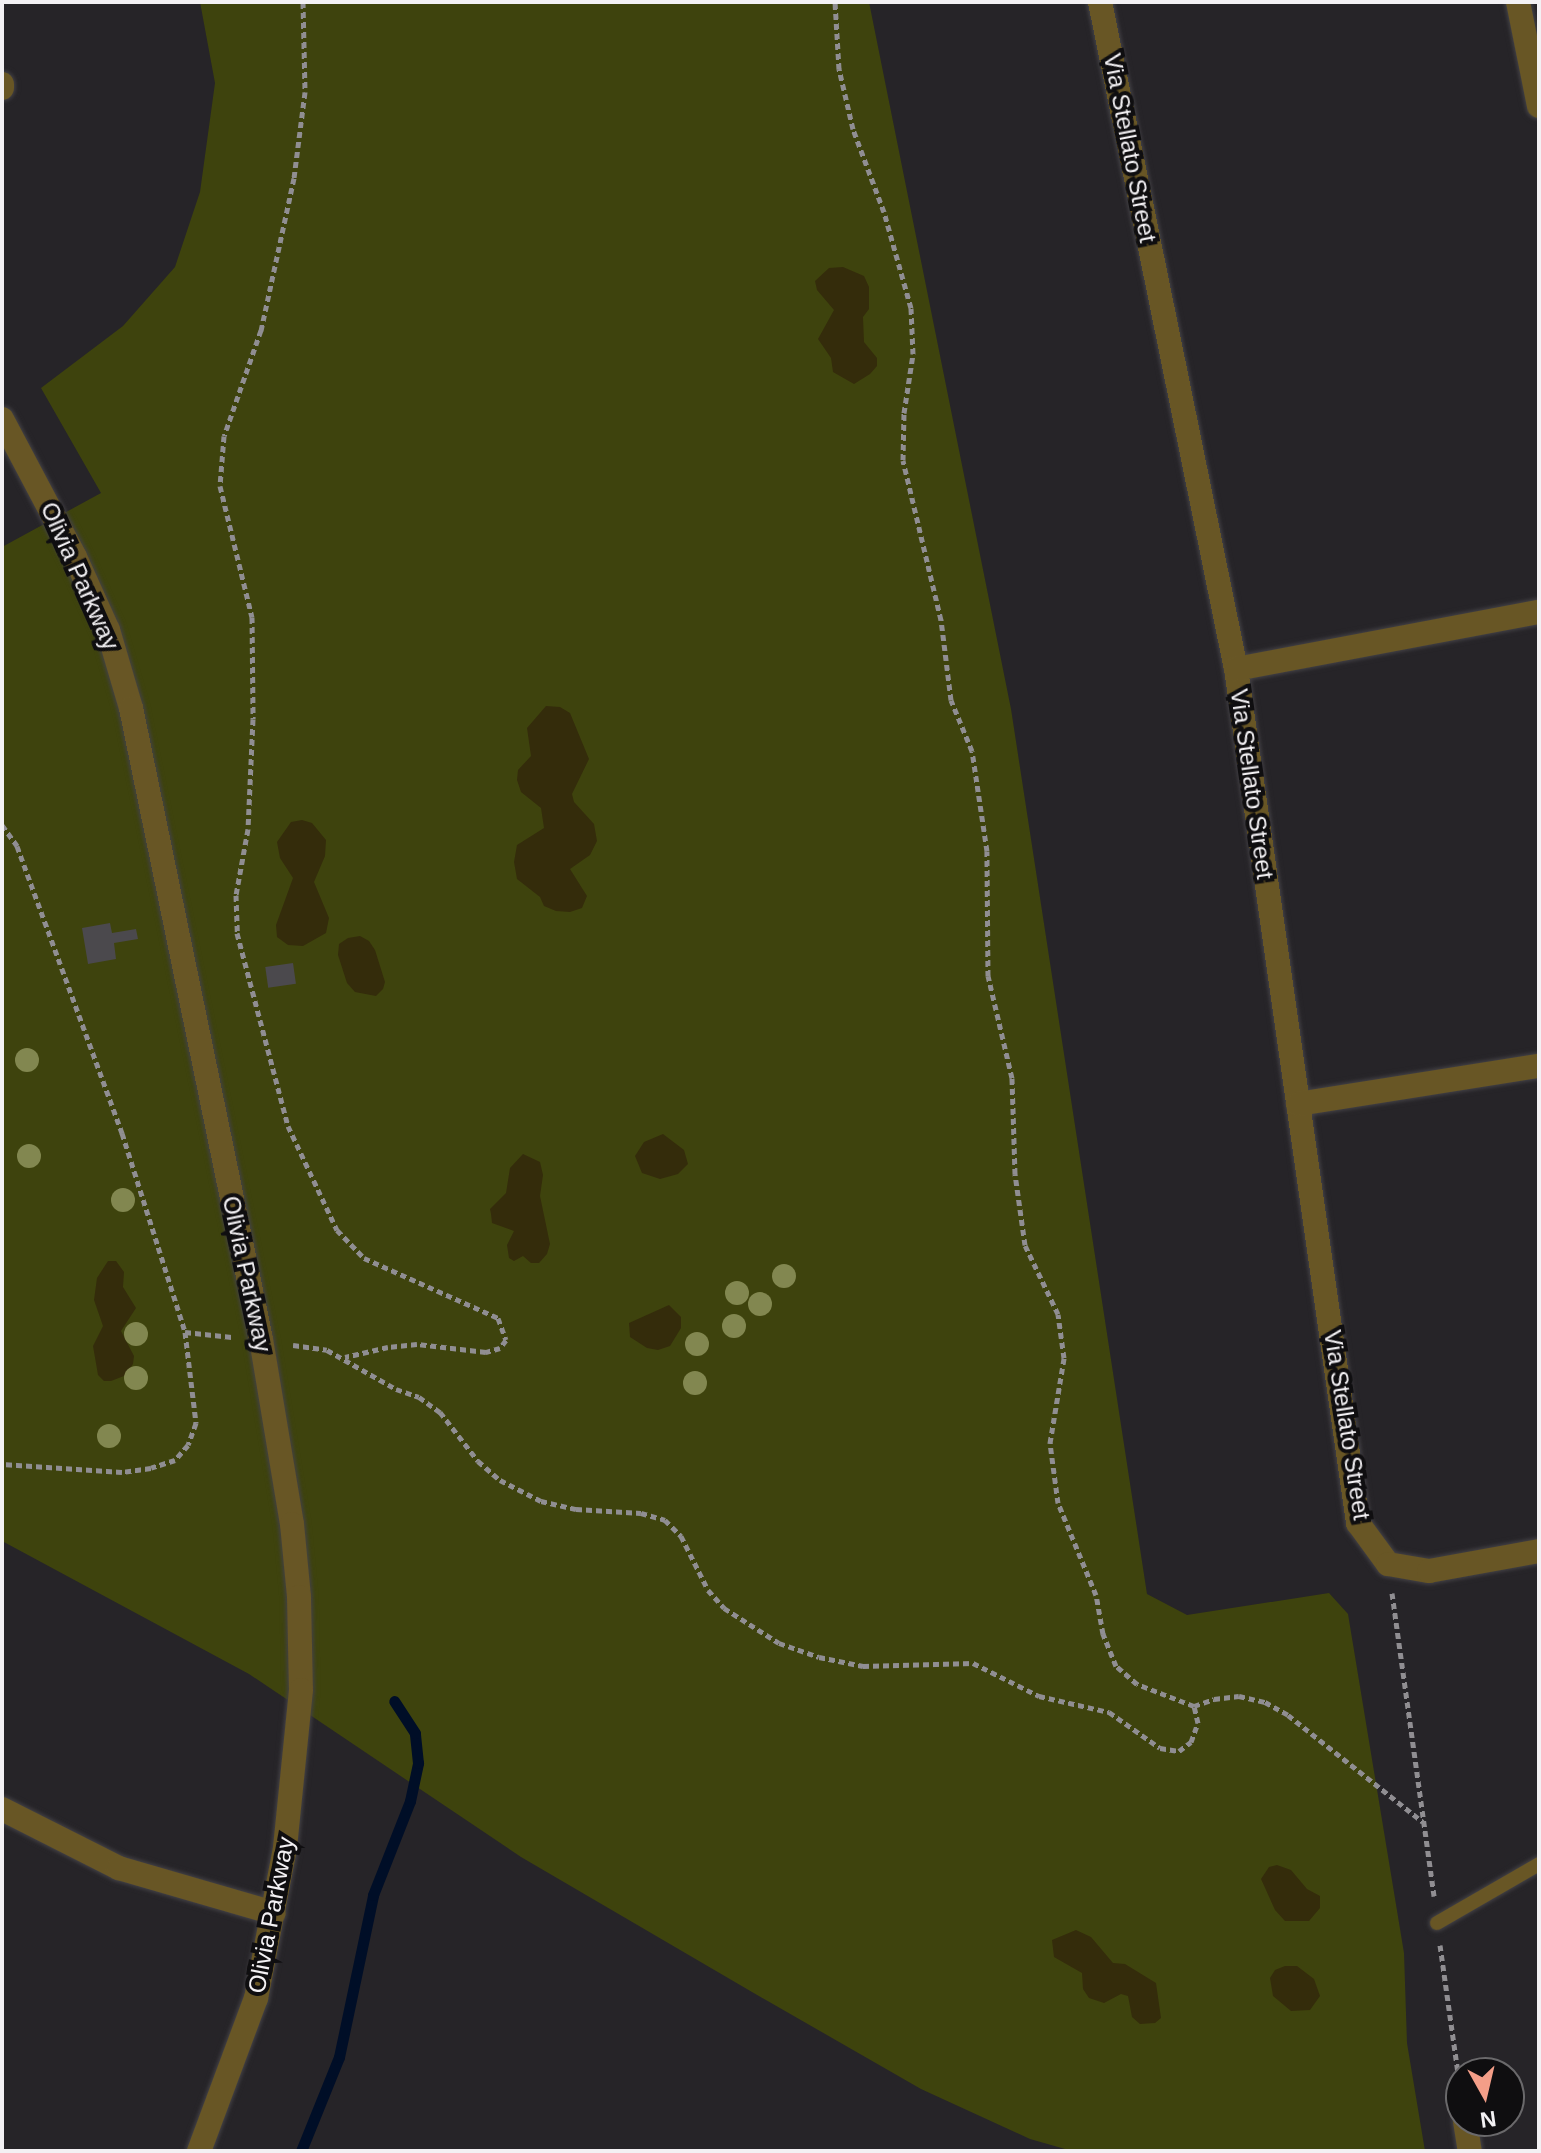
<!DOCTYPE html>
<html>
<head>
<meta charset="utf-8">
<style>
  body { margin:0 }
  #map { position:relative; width:1541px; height:2153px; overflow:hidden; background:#262428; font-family:Arial,sans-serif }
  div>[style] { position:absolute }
  .green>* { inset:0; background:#3e430d }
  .sand>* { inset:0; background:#342c0b }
  .stream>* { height:11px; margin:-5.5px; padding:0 5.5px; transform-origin:5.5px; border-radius:5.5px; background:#000e27 }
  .building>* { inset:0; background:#4b494d; transform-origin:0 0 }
  .path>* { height:5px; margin-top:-2.5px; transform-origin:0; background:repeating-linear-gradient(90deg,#908e92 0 6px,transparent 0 10px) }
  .roads { filter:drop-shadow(0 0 2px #434145) drop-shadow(0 0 2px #434145) }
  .service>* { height:14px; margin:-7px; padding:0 7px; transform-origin:7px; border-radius:7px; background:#685625 }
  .minor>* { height:24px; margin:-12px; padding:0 12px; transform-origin:12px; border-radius:12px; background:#685625 }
  .trees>* { width:24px; height:24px; margin:-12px; border-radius:50%; background:#828750 }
  span { translate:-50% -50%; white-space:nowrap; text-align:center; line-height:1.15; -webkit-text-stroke:8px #0f0e10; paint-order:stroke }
  .street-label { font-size:24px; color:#f3f1f4 }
  .frame { position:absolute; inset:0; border:4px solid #f3f1f4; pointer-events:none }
  .north { position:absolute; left:1445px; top:2057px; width:80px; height:80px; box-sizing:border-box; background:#0f0e10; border:2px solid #6a696b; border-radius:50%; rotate:172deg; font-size:22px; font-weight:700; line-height:32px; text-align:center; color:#f3f1f4 }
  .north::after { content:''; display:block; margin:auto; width:28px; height:36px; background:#f49e88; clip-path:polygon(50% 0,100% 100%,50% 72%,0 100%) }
</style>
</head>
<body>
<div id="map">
  <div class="green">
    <i style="clip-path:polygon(200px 2px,869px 2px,1011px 709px,1147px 1594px,1187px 1615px,1329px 1593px,1348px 1614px,1404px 1953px,1407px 2043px,1425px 2151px,1072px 2151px,1030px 2139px,921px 2089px,752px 1992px,521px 1857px,249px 1674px,2px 1541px,2px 547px,101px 493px,41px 388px,123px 326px,175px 267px,200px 192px,215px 83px)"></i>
  </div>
  <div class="sand">
    <i style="clip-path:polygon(843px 267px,864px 276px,869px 287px,869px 309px,863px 317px,864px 342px,877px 358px,877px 366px,870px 374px,854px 384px,833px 372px,831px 358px,818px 339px,834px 310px,817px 290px,815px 281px,829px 268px)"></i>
    <i style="clip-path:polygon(546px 706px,560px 707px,570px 713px,589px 759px,572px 794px,574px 802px,594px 824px,597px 841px,590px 855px,570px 869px,587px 896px,582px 908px,570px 912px,556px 911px,544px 906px,540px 897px,517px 879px,514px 862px,517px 845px,544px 828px,541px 808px,521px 792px,517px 780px,518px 770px,531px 756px,527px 728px)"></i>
    <i style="clip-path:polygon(302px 820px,312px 823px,326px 840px,325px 856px,314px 882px,329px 918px,326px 933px,303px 946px,288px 945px,277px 937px,276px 925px,293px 878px,280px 858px,277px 842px,291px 822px)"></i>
    <i style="clip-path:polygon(360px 936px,369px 941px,375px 950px,385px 982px,383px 989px,376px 996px,355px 992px,347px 983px,338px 955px,339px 944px,348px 938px)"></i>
    <i style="clip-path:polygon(663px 1134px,684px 1150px,688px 1164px,678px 1174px,660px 1179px,642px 1173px,635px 1156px,644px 1142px)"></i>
    <i style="clip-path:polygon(523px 1154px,540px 1162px,543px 1175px,540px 1196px,550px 1244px,547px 1254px,539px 1263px,531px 1263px,523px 1256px,514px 1261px,509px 1258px,507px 1245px,514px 1231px,492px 1223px,491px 1214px,490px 1209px,506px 1193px,510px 1168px)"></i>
    <i style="clip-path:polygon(108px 1261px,116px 1261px,124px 1272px,123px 1287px,136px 1308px,121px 1331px,134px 1356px,133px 1364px,124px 1376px,111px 1381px,104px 1381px,98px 1375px,93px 1346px,103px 1326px,94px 1300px,97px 1278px)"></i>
    <i style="clip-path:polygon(669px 1305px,681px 1317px,681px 1328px,670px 1346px,658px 1350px,647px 1348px,630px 1337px,629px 1323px)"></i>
    <i style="clip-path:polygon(1277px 1865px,1291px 1870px,1307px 1889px,1320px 1896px,1320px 1908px,1309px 1921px,1285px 1921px,1275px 1910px,1261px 1879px,1269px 1867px)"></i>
    <i style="clip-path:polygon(1076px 1930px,1091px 1937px,1113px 1963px,1125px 1964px,1156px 1983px,1161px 2018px,1155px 2023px,1140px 2024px,1132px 2017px,1128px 1996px,1121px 1994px,1104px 2003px,1089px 1998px,1083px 1989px,1082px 1973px,1054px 1957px,1052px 1940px)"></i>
    <i style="clip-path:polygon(1285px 1966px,1297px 1966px,1314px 1979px,1320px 1996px,1310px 2010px,1291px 2011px,1273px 1996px,1270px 1978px,1275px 1970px)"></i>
  </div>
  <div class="stream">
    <i style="left:301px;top:2151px;width:101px;rotate:-68deg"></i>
    <i style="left:339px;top:2057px;width:166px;rotate:-78.1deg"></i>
    <i style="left:373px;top:1895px;width:101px;rotate:-68.5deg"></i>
    <i style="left:410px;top:1801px;width:39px;rotate:-78deg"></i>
    <i style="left:418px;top:1763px;width:30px;rotate:-96deg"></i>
    <i style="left:415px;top:1733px;width:38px;rotate:-123deg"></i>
  </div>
  <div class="building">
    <i style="clip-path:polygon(110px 923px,112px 933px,136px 929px,138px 939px,114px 943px,116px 959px,88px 964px,82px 928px)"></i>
    <i style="left:293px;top:963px;width:21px;height:28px;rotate:82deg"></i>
  </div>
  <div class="path">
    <i style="left:303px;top:2px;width:90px;rotate:88.7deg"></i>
    <i style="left:305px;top:92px;width:87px;rotate:97.3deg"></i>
    <i style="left:294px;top:178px;width:156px;rotate:102.2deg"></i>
    <i style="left:261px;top:330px;width:112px;rotate:109.2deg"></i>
    <i style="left:224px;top:436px;width:50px;rotate:94.6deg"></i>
    <i style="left:220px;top:486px;width:135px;rotate:76.3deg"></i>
    <i style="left:252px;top:617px;width:102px;rotate:89.4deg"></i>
    <i style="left:253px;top:719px;width:110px;rotate:92.6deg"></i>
    <i style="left:248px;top:829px;width:67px;rotate:100.3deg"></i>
    <i style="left:236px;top:895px;width:38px;rotate:88deg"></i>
    <i style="left:237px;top:933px;width:200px;rotate:75.2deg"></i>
    <i style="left:288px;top:1126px;width:115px;rotate:64.8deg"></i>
    <i style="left:337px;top:1230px;width:39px;rotate:46deg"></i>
    <i style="left:364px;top:1258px;width:147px;rotate:24.1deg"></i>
    <i style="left:498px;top:1318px;width:23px;rotate:70deg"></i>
    <i style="left:506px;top:1340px;width:10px;rotate:127deg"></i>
    <i style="left:500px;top:1348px;width:15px;rotate:164deg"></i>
    <i style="left:486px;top:1352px;width:69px;rotate:-173.4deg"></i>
    <i style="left:417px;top:1344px;width:29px;rotate:174deg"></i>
    <i style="left:388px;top:1347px;width:44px;rotate:166.9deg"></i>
    <i style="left:2px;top:825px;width:26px;rotate:54deg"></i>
    <i style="left:17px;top:846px;width:306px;rotate:69.9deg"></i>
    <i style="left:122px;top:1133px;width:209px;rotate:72.4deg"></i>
    <i style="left:185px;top:1332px;width:92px;rotate:83.1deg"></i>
    <i style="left:196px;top:1423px;width:23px;rotate:110deg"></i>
    <i style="left:188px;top:1445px;width:20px;rotate:131deg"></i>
    <i style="left:175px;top:1460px;width:25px;rotate:162deg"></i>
    <i style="left:151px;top:1468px;width:29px;rotate:172deg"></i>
    <i style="left:122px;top:1472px;width:120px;rotate:-176.2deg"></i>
    <i style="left:185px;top:1332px;width:47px;rotate:6.1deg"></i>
    <i style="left:293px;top:1345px;width:34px;rotate:8deg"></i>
    <i style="left:327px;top:1350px;width:79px;rotate:29.5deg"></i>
    <i style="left:396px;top:1389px;width:24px;rotate:19deg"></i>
    <i style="left:419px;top:1397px;width:26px;rotate:36deg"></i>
    <i style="left:440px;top:1412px;width:62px;rotate:52.2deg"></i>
    <i style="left:478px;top:1461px;width:29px;rotate:41deg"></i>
    <i style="left:500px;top:1480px;width:46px;rotate:27.1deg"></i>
    <i style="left:541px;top:1501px;width:36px;rotate:13deg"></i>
    <i style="left:576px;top:1509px;width:65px;rotate:3.5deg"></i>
    <i style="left:641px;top:1513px;width:25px;rotate:16deg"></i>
    <i style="left:665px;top:1520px;width:23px;rotate:45deg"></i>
    <i style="left:681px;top:1536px;width:60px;rotate:63.4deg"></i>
    <i style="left:708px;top:1590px;width:24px;rotate:48deg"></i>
    <i style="left:724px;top:1608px;width:65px;rotate:32.5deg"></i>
    <i style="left:779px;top:1643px;width:42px;rotate:19.3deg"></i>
    <i style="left:819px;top:1657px;width:45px;rotate:11.6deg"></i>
    <i style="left:863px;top:1666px;width:110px;rotate:-1.6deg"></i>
    <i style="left:973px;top:1663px;width:74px;rotate:26.6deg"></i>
    <i style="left:1039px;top:1696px;width:72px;rotate:12.9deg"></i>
    <i style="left:1109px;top:1712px;width:62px;rotate:35.2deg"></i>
    <i style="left:1160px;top:1748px;width:19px;rotate:9deg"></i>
    <i style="left:1179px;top:1751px;width:15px;rotate:-37deg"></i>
    <i style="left:1191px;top:1742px;width:20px;rotate:-70deg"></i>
    <i style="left:1198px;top:1723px;width:17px;rotate:-103deg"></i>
    <i style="left:1194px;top:1706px;width:61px;rotate:-158.9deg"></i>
    <i style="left:1137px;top:1684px;width:28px;rotate:-139deg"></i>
    <i style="left:1116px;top:1666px;width:35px;rotate:-112deg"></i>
    <i style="left:1103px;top:1634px;width:40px;rotate:-100deg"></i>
    <i style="left:1096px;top:1595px;width:100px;rotate:-112.4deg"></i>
    <i style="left:1058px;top:1503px;width:61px;rotate:-97.6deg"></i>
    <i style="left:1050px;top:1443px;width:86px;rotate:-80.6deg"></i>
    <i style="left:1064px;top:1358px;width:44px;rotate:-97.8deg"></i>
    <i style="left:1058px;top:1314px;width:76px;rotate:-115.6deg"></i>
    <i style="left:1025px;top:1245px;width:72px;rotate:-98deg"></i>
    <i style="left:1015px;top:1174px;width:96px;rotate:-91.8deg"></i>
    <i style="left:1012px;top:1078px;width:105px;rotate:-103.2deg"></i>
    <i style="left:988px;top:976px;width:125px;rotate:-90.5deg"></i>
    <i style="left:987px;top:851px;width:101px;rotate:-98.5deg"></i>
    <i style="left:972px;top:751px;width:55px;rotate:-112.4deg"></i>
    <i style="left:951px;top:700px;width:81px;rotate:-97.1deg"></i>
    <i style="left:941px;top:620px;width:164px;rotate:-103.4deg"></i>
    <i style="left:903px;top:460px;width:47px;rotate:-88.8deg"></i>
    <i style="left:904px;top:413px;width:60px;rotate:-81.3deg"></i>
    <i style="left:913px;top:354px;width:46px;rotate:-92.5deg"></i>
    <i style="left:911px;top:308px;width:100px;rotate:-105.7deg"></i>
    <i style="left:884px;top:212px;width:89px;rotate:-110.5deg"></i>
    <i style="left:853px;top:129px;width:62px;rotate:-103.1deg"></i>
    <i style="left:839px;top:69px;width:67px;rotate:-93.4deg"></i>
    <i style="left:1392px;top:1593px;width:306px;rotate:82.1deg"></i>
    <i style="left:1194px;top:1706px;width:21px;rotate:-19deg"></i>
    <i style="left:1214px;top:1699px;width:25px;rotate:-7deg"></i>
    <i style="left:1239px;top:1696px;width:27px;rotate:13deg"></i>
    <i style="left:1265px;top:1702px;width:26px;rotate:29deg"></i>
    <i style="left:1288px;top:1715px;width:172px;rotate:38.4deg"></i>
    <i style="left:1440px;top:1945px;width:150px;rotate:82deg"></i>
  </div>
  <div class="roads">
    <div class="service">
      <i style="left:1437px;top:1923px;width:118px;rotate:-30deg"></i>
    </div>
    <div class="minor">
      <i style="left:1100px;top:2px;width:681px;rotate:78.48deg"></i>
      <i style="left:1236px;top:669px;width:863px;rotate:81.87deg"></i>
      <i style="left:1358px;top:1523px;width:51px;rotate:53.8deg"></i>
      <i style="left:1388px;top:1564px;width:42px;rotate:9.7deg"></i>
      <i style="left:1429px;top:1571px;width:112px;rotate:-10.3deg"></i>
      <i style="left:1518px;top:2px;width:106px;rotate:78.6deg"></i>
      <i style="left:2px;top:84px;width:4px;rotate:90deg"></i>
      <i style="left:2px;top:419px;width:156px;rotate:62.1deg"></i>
      <i style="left:75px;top:557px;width:80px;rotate:65.7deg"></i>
      <i style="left:108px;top:630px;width:81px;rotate:73.6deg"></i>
      <i style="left:131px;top:708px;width:644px;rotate:78.36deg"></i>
      <i style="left:261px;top:1339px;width:188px;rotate:80.5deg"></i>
      <i style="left:292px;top:1524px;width:73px;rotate:84.5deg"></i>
      <i style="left:299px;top:1597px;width:93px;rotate:88.8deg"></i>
      <i style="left:301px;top:1690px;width:159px;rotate:95.8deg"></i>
      <i style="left:285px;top:1848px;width:153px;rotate:100.9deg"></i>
      <i style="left:256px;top:1998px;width:163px;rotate:110.4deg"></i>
      <i style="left:1236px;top:669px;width:308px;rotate:-10.7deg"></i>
      <i style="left:1298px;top:1104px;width:244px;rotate:-9deg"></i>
      <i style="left:2px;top:1809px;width:131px;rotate:26.8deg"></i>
      <i style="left:119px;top:1868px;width:161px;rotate:16.2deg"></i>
      <i style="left:1465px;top:2121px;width:30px;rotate:81deg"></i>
    </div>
  </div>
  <div class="trees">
    <i style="left:27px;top:1060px"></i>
    <i style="left:29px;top:1156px"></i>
    <i style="left:123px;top:1200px"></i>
    <i style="left:784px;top:1276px"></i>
    <i style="left:737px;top:1293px"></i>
    <i style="left:760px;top:1304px"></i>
    <i style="left:734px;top:1326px"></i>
    <i style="left:136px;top:1334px"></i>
    <i style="left:697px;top:1344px"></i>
    <i style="left:136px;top:1378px"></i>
    <i style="left:695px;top:1383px"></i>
    <i style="left:109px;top:1436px"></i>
  </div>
  <div class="street-label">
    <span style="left:1130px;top:148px;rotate:79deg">Via Stellato Street</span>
    <span style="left:80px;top:576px;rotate:66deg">Olivia Parkway</span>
    <span style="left:1252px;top:784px;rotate:82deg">Via Stellato Street</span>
    <span style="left:247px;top:1274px;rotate:78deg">Olivia Parkway</span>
    <span style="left:1347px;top:1425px;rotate:81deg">Via Stellato Street</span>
    <span style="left:271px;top:1915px;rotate:-79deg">Olivia Parkway</span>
  </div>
  <div class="frame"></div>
  <div class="north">N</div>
</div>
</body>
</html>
